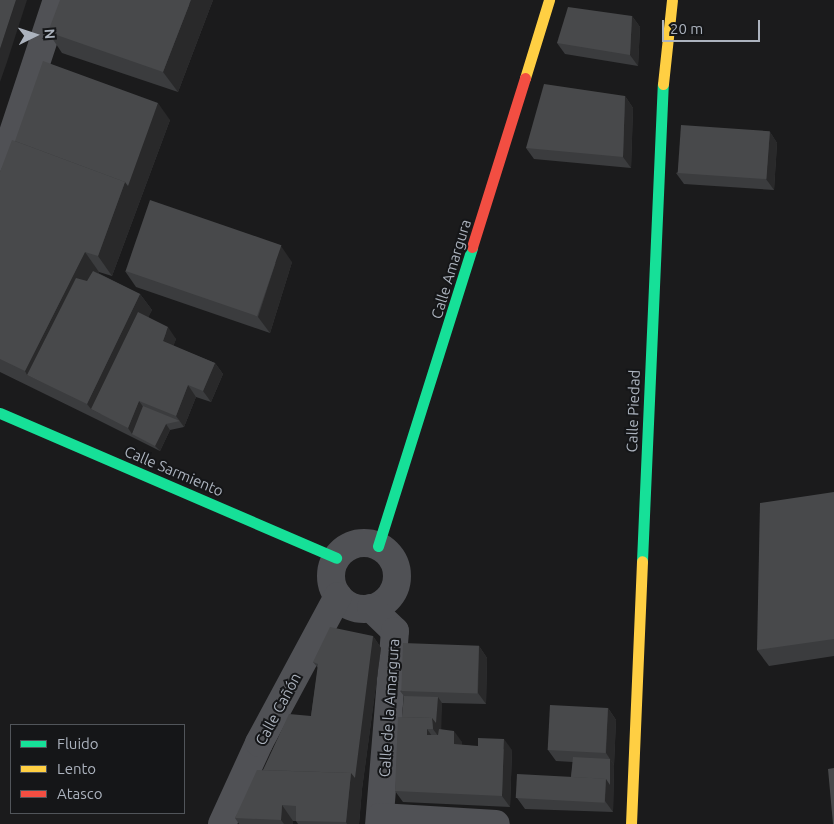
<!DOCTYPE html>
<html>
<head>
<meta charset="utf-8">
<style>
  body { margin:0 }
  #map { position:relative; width:834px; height:824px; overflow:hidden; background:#1b1b1c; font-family:Ubuntu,sans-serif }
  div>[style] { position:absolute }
  .street>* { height:28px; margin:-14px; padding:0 14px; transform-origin:14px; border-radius:14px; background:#505155 }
  .street>.ring { margin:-14px; padding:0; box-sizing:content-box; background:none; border:28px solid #505155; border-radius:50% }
  .fast>* { height:11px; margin:-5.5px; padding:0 5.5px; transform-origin:5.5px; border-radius:5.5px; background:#16e098 }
  .slow>* { height:11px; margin:-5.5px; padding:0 5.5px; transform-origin:5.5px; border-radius:5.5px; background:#ffcf43 }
  .jam>* { height:11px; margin:-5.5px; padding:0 5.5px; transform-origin:5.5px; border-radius:5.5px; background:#f24e42 }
  .wall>* { inset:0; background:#3b3c3e }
  .shaded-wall>* { inset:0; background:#29292a }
  .building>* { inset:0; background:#48494b; transform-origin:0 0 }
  span { translate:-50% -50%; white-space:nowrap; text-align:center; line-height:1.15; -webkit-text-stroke:4px #151618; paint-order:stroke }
  .street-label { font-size:15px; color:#acb3be }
  .legend { position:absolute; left:10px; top:724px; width:175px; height:90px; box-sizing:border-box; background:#151618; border:1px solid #51555a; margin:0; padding:6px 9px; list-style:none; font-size:15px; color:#acb3be }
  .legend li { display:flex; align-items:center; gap:10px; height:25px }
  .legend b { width:25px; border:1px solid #51555a }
  .north { position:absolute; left:10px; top:10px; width:50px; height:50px; -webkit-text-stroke:4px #151618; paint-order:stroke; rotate:86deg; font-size:14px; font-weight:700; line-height:20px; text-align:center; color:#acb3be }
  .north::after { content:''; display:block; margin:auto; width:18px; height:22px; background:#acb3be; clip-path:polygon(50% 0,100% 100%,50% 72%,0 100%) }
  .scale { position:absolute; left:662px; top:20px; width:98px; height:22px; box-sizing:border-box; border:2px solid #acb3be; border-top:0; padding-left:6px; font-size:15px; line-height:18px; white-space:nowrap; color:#acb3be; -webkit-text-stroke:4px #151618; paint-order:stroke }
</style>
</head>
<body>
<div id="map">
  <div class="street">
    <i style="left:0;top:172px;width:181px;rotate:-71.7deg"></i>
    <i class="ring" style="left:331px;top:543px;width:38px;height:38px"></i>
    <i style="left:371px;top:608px;width:33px;rotate:44deg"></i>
    <i style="left:395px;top:631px;width:194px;rotate:94.7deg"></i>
    <i style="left:380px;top:817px;width:116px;rotate:3.5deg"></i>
    <i style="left:222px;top:824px;width:89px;rotate:-65.4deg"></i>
    <i style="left:259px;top:743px;width:167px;rotate:-61.7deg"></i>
  </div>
  <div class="fast">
    <i style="left:0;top:413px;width:366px;rotate:23.3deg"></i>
    <i style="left:378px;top:546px;width:313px;rotate:-72.5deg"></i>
    <i style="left:642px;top:561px;width:477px;rotate:-87.5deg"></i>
  </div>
  <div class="slow">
    <i style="left:525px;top:78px;width:82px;rotate:-72.9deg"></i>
    <i style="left:663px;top:84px;width:84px;rotate:-83.9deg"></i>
    <i style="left:631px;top:824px;width:263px;rotate:-87.6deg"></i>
  </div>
  <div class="jam">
    <i style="left:472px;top:247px;width:177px;rotate:-72.6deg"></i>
  </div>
  <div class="wall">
    <i style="clip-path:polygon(213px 0,178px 92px,62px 53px,48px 32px)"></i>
    <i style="clip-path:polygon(632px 16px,640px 27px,638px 66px,565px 54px,557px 43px)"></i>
    <i style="clip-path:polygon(625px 96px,633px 108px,631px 168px,534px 159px,526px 148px)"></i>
    <i style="clip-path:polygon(170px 120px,112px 276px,99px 272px,98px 273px,140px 294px,152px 310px,148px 317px,176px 339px,173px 346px,215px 363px,223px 374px,211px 402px,196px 397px,184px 427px,170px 430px,160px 451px,98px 420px,0 372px,0 172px,15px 141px)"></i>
    <i style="clip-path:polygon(770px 132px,777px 143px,774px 190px,684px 184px,676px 173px)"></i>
    <i style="clip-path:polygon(292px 262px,270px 333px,136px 287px,125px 271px)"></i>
    <i style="clip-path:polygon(834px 492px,834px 656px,769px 666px,757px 650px)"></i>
    <i style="clip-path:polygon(373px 636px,381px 648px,362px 789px,359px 824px,298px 824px,296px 821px,293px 821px,293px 824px,239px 824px,235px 818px,263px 770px,311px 716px,318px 668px,313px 662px)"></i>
    <i style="clip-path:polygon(479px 646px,487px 658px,486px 704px,442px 703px,440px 729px,462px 742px,462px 745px,512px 750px,510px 807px,403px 802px,395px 791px,402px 717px,404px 696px,400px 691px)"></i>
    <i style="clip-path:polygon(608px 708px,616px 720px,614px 765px,613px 812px,525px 809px,517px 798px,571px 777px,573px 762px,556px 761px,548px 750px)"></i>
  </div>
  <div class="shaded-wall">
    <i style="clip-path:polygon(16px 0,27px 0,7px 62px,0 82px,0 49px)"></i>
    <i style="clip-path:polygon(191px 0,213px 0,178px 92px,163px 72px)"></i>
    <i style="clip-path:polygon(632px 16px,640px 27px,638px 66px,630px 55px)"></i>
    <i style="clip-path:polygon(625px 96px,633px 108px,631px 168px,623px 157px)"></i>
    <i style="clip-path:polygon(158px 103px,170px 120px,112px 276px,98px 256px,125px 182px)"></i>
    <i style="clip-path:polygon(770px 132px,777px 143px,774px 190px,766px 179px)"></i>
    <i style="clip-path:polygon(281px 246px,292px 262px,270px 333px,258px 317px)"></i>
    <i style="clip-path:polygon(85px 252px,99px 272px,43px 382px,27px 375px,25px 371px)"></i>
    <i style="clip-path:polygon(140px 294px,152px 310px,101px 414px,91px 409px,87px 404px)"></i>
    <i style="clip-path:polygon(168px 327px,176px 339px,171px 353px,163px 341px)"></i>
    <i style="clip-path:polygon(215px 363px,223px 374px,211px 402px,203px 391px)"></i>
    <i style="clip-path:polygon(188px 385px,196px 397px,184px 427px,176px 416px)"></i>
    <i style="clip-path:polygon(139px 401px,147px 412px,132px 434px,128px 428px)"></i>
    <i style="clip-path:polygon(166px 424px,170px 430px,160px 451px,155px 446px)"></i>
    <i style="clip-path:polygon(373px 636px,381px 648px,362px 789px,359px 824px,347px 824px,346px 822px,351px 773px)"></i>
    <i style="clip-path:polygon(479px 646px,487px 658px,486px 704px,478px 693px)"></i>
    <i style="clip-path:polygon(438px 697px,442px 703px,441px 740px,433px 729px,432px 718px)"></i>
    <i style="clip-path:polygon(608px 708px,616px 720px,614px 765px,606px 753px)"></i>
    <i style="clip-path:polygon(427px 729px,435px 740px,427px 735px)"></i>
    <i style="clip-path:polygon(454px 731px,462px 742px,462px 755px,454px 744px)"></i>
    <i style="clip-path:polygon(504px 739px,512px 750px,510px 807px,502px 796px)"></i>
    <i style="clip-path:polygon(610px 759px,614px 765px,613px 812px,605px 801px,606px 779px)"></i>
    <i style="clip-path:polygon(282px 805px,293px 821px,293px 824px,284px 824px,281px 820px)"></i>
  </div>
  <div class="building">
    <i style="clip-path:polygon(0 0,16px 0,0 49px)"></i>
    <i style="clip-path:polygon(60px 0,191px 0,163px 72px,48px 32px)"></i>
    <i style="clip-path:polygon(568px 7px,632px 16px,630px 55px,557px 43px)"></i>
    <i style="clip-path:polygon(43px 61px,158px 103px,128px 186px,125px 182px,15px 141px)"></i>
    <i style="clip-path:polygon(544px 84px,625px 96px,623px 157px,526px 148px)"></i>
    <i style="left:681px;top:125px;width:89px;height:48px;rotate:4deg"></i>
    <i style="clip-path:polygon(12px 140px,125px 182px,98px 256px,85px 252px,25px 371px,0 359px,0 172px)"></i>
    <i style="left:150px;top:200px;width:139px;height:75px;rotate:19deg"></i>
    <i style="clip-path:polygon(93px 271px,140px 294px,87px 404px,27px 375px,76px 278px,87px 281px)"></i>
    <i style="clip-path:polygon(138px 312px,168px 327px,163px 341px,215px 363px,203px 391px,188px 385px,176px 416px,139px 401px,128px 428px,91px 409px)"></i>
    <i style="clip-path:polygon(143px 406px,180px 421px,166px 424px,155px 446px,132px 434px)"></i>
    <i style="clip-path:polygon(834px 492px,834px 639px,757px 650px,760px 503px)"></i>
    <i style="clip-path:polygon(330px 627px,373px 636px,355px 778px,351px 773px,263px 770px,289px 714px,311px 716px,318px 664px,313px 662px)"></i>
    <i style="left:403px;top:643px;width:76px;height:48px;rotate:2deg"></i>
    <i style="clip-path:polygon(404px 696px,438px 697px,436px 723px,432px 718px,402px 717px)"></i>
    <i style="left:550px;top:705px;width:58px;height:45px;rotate:3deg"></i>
    <i style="clip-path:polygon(398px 717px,432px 718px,433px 729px,427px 729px,427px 735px,438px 735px,439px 729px,454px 731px,454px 744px,478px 746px,478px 738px,504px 739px,502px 796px,395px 791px)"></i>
    <i style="clip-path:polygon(573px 757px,610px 759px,610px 785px,606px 779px,571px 777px)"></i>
    <i style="clip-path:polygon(834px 768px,834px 824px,833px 824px,828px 769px)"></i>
    <i style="clip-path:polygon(257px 770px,351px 773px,346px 822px,296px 821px,296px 806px,282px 805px,281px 820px,235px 818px)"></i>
    <i style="left:517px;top:774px;width:89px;height:24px;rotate:3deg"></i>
  </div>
  <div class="street-label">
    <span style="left:451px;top:269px;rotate:-73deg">Calle Amargura</span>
    <span style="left:633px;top:411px;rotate:-88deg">Calle Piedad</span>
    <span style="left:174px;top:471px;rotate:23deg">Calle Sarmiento</span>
    <span style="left:389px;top:708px;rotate:-86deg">Calle de la Amargura</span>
    <span style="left:278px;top:709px;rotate:-62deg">Calle Cañón</span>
  </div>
  <ul class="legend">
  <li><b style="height:6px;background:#16e098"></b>Fluido</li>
  <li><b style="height:6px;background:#ffcf43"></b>Lento</li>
  <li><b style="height:6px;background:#f24e42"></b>Atasco</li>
  </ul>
  <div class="north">N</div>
  <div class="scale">20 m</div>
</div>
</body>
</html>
